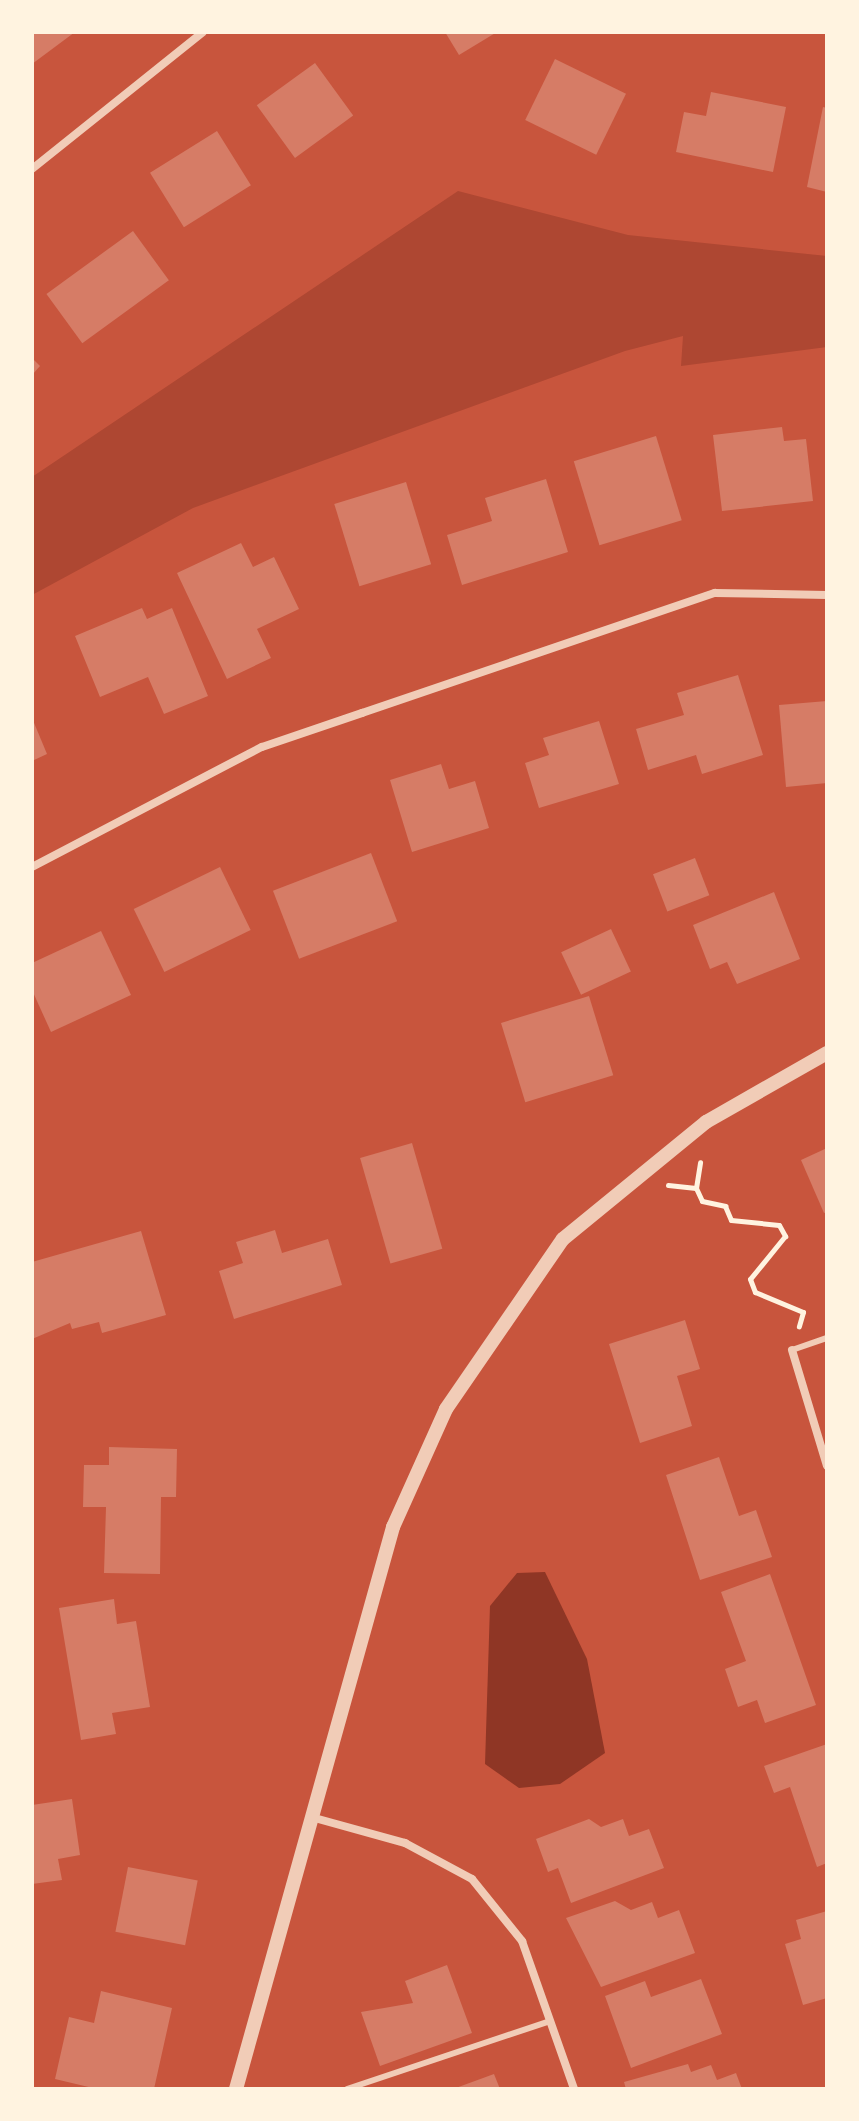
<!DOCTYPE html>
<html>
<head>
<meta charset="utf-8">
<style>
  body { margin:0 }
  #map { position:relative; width:859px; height:2121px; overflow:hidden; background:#c8553d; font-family:"Roboto Serif",serif }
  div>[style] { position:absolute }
  .green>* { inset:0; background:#ae4732 }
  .water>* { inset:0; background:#8f3625 }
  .building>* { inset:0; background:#d67c66; transform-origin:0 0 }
  .path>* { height:5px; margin:-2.5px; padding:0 2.5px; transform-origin:2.5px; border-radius:2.5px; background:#fff3e0 }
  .service>* { height:6px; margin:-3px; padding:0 3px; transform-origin:3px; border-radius:3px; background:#f1ccb7 }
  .minor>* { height:8px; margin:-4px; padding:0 4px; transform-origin:4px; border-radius:4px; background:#f1ccb7 }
  .tertiary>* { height:14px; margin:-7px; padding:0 7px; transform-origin:7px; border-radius:7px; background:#f1ccb7 }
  span { translate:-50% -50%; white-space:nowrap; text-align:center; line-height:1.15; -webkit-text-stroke:8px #fff3e0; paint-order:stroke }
  .frame { position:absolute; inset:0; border:34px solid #fff3e0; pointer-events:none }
</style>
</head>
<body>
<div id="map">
  <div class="green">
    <i style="clip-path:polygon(458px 191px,628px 235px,827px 256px,827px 347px,681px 366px,683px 336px,625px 351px,193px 508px,32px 595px,32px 477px)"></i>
  </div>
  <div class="water">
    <i style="clip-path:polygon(545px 1572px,587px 1659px,605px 1753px,560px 1784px,519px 1788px,485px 1764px,490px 1606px,517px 1573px)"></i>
  </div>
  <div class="building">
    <i style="clip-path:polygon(32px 32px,75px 32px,32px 64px)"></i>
    <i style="clip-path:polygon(445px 32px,497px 32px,459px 55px)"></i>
    <i style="left:555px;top:59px;width:79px;height:68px;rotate:26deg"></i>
    <i style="left:315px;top:63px;width:65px;height:72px;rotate:54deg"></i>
    <i style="clip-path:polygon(711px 92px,786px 107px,773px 172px,676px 152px,684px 112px,706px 116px)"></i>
    <i style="clip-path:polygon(823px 107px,827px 108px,827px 192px,807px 187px)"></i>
    <i style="left:217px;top:131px;width:64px;height:79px;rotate:58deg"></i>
    <i style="left:133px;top:231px;width:61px;height:107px;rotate:54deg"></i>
    <i style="clip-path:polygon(32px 358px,40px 366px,32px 375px)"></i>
    <i style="clip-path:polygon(782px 427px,784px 441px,806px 439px,813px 501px,722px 511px,713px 435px)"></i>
    <i style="left:656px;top:436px;width:88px;height:86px;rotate:73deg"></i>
    <i style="clip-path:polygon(546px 479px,568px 552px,462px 585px,447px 535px,492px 521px,485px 498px)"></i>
    <i style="left:406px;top:482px;width:86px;height:75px;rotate:73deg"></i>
    <i style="clip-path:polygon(241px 543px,253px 567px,274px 557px,299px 609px,257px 629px,271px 658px,227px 679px,177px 573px)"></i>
    <i style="clip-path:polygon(142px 608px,147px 619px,172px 608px,208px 696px,164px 714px,148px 677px,100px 697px,75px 636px)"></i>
    <i style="clip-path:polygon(738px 675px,763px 755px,702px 774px,696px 755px,648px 770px,636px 729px,684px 715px,677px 693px)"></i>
    <i style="clip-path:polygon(827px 701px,827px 783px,786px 787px,779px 705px)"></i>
    <i style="clip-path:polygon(32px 718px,47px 754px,32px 761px)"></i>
    <i style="clip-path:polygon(599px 721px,619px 784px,539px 808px,525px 763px,549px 755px,543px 738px)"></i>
    <i style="clip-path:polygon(441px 764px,449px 789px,475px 781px,489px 828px,412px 852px,390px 780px)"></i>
    <i style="left:371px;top:853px;width:73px;height:105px;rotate:69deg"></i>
    <i style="left:695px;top:858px;width:40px;height:45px;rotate:69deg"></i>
    <i style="left:220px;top:867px;width:70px;height:96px;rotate:64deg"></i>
    <i style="clip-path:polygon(774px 892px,800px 959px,737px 984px,727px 962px,710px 969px,693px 925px)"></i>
    <i style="left:611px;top:929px;width:47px;height:55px;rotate:65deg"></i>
    <i style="clip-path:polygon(101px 931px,131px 995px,51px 1032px,32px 990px,32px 963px)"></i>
    <i style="left:589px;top:996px;width:83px;height:92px;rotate:73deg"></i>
    <i style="left:412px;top:1143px;width:110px;height:54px;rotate:74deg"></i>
    <i style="clip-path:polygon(827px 1148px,827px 1212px,824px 1213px,801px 1160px)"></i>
    <i style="clip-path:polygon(275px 1230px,282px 1253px,328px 1239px,342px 1285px,234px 1319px,219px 1271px,243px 1263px,236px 1242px)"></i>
    <i style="clip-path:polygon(141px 1231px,166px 1315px,102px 1333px,99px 1322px,72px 1329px,70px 1323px,32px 1339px,32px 1262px)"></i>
    <i style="clip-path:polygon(685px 1320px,700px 1369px,677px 1376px,692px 1426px,640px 1443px,609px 1344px)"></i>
    <i style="clip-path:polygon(109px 1447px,177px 1449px,176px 1497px,161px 1497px,160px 1574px,104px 1573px,106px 1507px,83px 1507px,84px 1465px,109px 1465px)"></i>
    <i style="clip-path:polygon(719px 1457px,739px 1516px,756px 1510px,772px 1557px,700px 1580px,666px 1475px)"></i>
    <i style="clip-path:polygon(770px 1574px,816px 1705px,765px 1723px,757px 1700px,738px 1707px,725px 1669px,746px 1661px,721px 1592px)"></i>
    <i style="clip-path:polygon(114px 1599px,117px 1624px,136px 1621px,150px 1707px,112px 1713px,116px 1734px,81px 1740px,59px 1608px)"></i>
    <i style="clip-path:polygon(827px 1744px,827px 1863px,817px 1867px,790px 1787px,774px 1793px,764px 1766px)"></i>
    <i style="clip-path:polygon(72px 1799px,80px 1855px,58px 1859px,62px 1880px,32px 1884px,32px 1805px)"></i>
    <i style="clip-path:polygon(589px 1819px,601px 1827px,623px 1819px,629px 1836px,649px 1829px,664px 1868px,571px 1903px,558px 1868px,548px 1872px,536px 1839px)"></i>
    <i style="left:128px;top:1867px;width:71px;height:66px;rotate:11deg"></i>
    <i style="clip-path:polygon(615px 1901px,631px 1910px,652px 1902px,658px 1918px,679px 1910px,695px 1953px,601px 1987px,566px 1918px)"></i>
    <i style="clip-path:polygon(827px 1911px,827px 1998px,803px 2005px,785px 1944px,801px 1939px,796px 1920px)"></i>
    <i style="clip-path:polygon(447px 1965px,472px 2033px,380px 2066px,361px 2012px,413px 2003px,405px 1981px)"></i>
    <i style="clip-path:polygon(701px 1979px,722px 2034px,631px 2068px,605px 1996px,645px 1981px,651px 1997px)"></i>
    <i style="clip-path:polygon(101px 1991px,172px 2008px,154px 2089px,97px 2089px,55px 2079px,69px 2017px,94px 2023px)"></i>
    <i style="clip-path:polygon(688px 2064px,691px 2072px,711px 2065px,717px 2080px,736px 2073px,742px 2089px,626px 2089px,624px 2082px)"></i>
    <i style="clip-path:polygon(494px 2074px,500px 2089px,453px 2089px)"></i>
  </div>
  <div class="path">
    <i style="left:668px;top:1185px;width:28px;rotate:6deg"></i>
    <i style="left:696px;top:1188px;width:14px;rotate:65deg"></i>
    <i style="left:702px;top:1201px;width:24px;rotate:12deg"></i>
    <i style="left:725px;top:1206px;width:15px;rotate:67deg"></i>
    <i style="left:731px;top:1220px;width:48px;rotate:5.9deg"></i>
    <i style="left:779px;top:1225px;width:13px;rotate:61deg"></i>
    <i style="left:785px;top:1236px;width:55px;rotate:129.1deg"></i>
    <i style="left:750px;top:1279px;width:14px;rotate:69deg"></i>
    <i style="left:755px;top:1292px;width:52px;rotate:22.6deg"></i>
    <i style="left:803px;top:1312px;width:15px;rotate:106deg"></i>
    <i style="left:696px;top:1188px;width:26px;rotate:-81deg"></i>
  </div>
  <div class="service">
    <i style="left:792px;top:1350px;width:37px;rotate:-19deg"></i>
    <i style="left:347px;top:2089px;width:214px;rotate:-18.5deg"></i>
  </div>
  <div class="minor">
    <i style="left:32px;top:169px;width:219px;rotate:-38.7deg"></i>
    <i style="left:32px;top:867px;width:259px;rotate:-27.6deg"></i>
    <i style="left:262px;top:747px;width:106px;rotate:-18.8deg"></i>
    <i style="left:362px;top:713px;width:373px;rotate:-18.8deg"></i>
    <i style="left:715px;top:593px;width:112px;rotate:1deg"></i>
    <i style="left:792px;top:1350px;width:121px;rotate:73.2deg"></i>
    <i style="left:311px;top:1817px;width:98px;rotate:15.5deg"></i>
    <i style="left:405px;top:1843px;width:76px;rotate:28.2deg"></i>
    <i style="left:472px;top:1879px;width:80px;rotate:51.1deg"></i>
    <i style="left:522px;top:1941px;width:157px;rotate:70.6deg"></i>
  </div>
  <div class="tertiary">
    <i style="left:236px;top:2089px;width:584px;rotate:-74.39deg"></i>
    <i style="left:393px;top:1527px;width:129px;rotate:-65.8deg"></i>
    <i style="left:446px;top:1409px;width:206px;rotate:-55.5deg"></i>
    <i style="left:563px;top:1239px;width:185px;rotate:-39.3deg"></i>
    <i style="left:706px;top:1122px;width:139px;rotate:-29.7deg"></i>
  </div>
  <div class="frame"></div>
</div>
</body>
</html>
